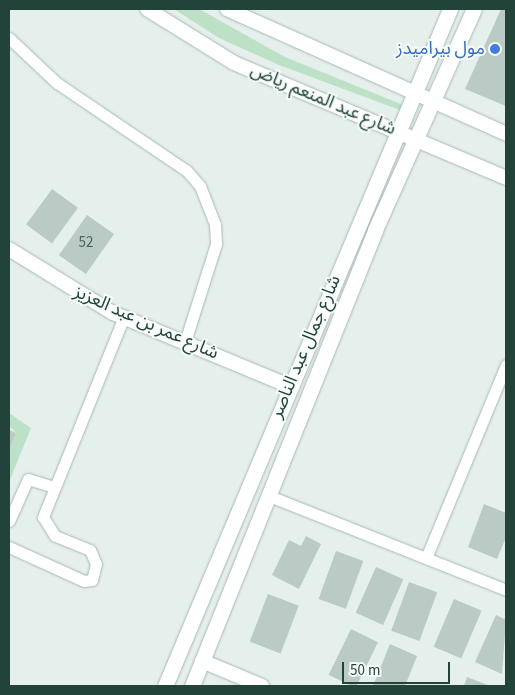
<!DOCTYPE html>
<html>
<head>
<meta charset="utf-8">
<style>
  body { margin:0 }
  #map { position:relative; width:515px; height:695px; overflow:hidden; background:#e5efeb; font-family:"Source Sans 3","Noto Sans Arabic",sans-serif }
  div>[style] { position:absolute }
  .green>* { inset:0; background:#bde1c7 }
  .building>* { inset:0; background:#bacac4; transform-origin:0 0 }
  .roads { filter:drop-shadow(0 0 1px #a7b8b2) drop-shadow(0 0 1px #a7b8b2) }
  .minor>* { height:11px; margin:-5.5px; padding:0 5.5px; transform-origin:5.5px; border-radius:5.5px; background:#fff }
  .tertiary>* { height:14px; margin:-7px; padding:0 7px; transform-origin:7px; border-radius:7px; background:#fff }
  .secondary>* { height:15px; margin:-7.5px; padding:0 7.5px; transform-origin:7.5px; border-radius:7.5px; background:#fff }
  .dots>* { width:14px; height:14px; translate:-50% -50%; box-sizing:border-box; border:2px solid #f6fbf8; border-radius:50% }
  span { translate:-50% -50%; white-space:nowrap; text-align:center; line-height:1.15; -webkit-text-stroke:4px #f6fbf8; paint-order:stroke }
  .number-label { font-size:15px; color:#48655c }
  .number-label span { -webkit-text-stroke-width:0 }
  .shop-label { font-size:18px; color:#366cbe }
  .right { translate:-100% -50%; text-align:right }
  .street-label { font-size:18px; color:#22433a }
  .frame { position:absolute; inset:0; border:10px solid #22433a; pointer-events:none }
  .scale { position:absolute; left:342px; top:662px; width:108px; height:22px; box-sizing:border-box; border:2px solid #22433a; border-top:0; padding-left:6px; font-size:15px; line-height:18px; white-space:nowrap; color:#22433a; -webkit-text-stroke:4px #f6fbf8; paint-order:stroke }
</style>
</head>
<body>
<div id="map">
  <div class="green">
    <i style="clip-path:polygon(174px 9px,199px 9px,285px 57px,403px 105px,400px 110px,279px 65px,219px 38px)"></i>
    <i style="clip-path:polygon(9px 413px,31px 428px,9px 482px,9px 451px,16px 433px,9px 426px)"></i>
  </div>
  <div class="building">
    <i style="clip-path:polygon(501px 9px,506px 9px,506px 106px,465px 89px)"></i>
    <i style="left:52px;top:189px;width:32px;height:44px;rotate:36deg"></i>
    <i style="left:87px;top:215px;width:33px;height:49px;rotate:35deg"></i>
    <i style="clip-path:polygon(9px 430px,16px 433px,9px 451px)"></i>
    <i style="clip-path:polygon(484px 504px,506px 513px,506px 537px,497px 559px,468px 547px)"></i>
    <i style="clip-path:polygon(306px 536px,321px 544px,299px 589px,272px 575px,289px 540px,301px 546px)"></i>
    <i style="left:336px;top:551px;width:29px;height:51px;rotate:20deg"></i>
    <i style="left:376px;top:567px;width:30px;height:50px;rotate:24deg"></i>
    <i style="left:409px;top:582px;width:30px;height:52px;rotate:20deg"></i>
    <i style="left:268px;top:594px;width:33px;height:51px;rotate:21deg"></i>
    <i style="left:454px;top:599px;width:30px;height:52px;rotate:23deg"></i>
    <i style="clip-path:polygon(496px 615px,506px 620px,502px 674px,475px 662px)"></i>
    <i style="left:351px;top:629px;width:30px;height:51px;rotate:26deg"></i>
    <i style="clip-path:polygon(390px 644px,417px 656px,405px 686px,373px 686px)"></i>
    <i style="clip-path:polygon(467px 677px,490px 686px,464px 686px)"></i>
  </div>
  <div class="roads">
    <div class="minor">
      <i style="left:9px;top:38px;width:66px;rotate:43.2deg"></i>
      <i style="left:57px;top:83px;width:157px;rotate:34.1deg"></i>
      <i style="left:187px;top:171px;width:20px;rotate:49deg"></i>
      <i style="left:200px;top:186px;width:41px;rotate:68.5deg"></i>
      <i style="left:215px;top:224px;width:20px;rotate:87deg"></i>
      <i style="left:216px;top:244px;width:103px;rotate:107.6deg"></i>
      <i style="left:269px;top:496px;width:255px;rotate:21.6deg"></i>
      <i style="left:9px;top:521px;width:46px;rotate:-65.7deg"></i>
      <i style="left:28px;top:479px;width:28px;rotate:17deg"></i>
      <i style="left:9px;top:547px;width:82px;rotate:24.4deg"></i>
      <i style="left:84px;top:581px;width:8px;rotate:-7deg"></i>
      <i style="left:92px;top:580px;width:16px;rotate:-76deg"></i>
      <i style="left:96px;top:564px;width:15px;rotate:-113deg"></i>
      <i style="left:90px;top:550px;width:38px;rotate:-158deg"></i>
      <i style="left:55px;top:536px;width:22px;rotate:-122deg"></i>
      <i style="left:43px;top:517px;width:216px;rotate:-68deg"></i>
      <i style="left:426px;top:558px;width:209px;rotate:-67.5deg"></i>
    </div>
    <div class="tertiary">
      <i style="left:147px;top:9px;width:102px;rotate:31.8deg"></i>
      <i style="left:234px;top:63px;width:295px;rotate:22.9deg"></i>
      <i style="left:227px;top:9px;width:306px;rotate:24.1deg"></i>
      <i style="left:9px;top:249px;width:122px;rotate:31.6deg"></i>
      <i style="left:113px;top:313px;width:191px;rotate:22.5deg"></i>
      <i style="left:202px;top:661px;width:65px;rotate:22.6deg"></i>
    </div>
    <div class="secondary">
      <i style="left:165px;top:686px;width:735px;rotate:-67.17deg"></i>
      <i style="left:192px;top:686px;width:491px;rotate:-68.1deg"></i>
      <i style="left:375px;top:230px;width:242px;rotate:-65.9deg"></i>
    </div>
  </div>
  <div class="dots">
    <i style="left:495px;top:49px;background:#3f7fe0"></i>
  </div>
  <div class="number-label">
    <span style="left:86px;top:243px">52</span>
  </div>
  <div class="shop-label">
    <span class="right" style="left:485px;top:49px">مول بيراميدز</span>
  </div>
  <div class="street-label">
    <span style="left:323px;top:100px;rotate:23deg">شارع عبد المنعم رياض</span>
    <span style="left:146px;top:323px;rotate:24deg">شارع عمر بن عبد العزيز</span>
    <span style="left:306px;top:347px;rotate:-67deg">شارع جمال عبد الناصر</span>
  </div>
  <div class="frame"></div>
  <div class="scale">50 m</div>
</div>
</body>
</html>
